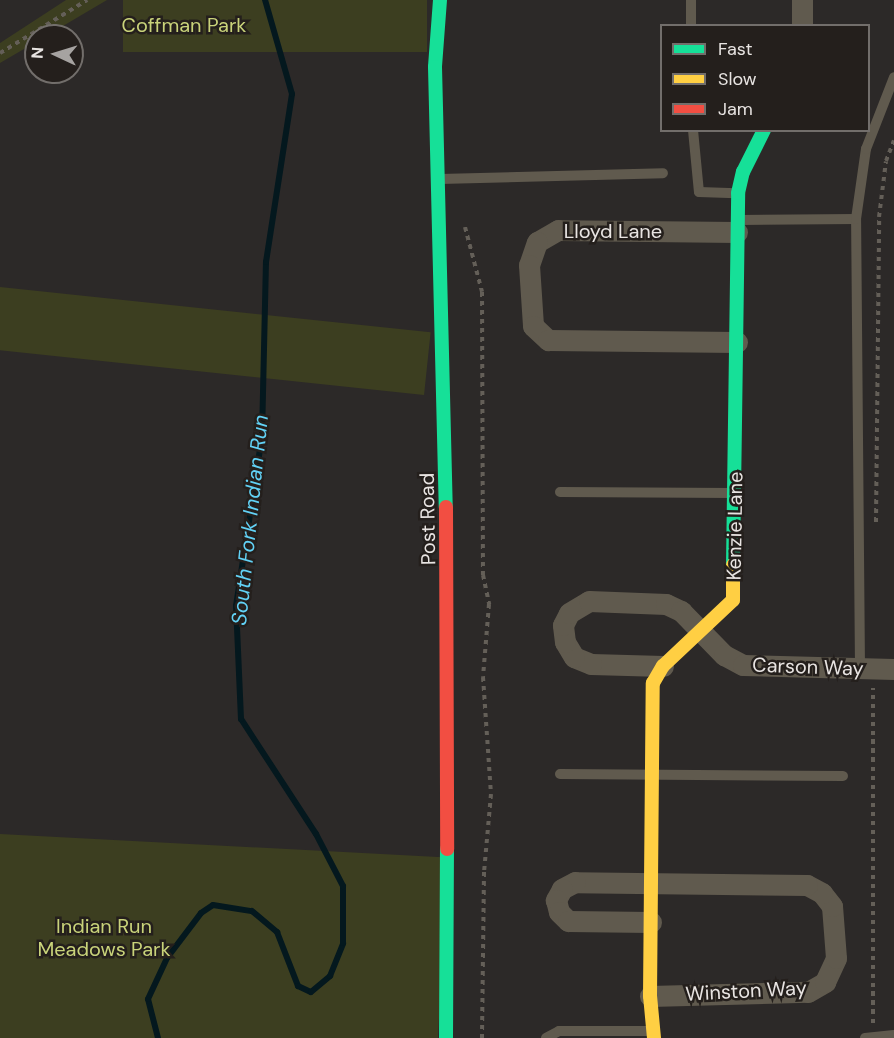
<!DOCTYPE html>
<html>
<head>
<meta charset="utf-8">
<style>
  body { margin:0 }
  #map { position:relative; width:894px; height:1038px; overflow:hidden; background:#2c2928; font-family:"DM Sans",sans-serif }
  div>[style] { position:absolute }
  .green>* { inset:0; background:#3c3e20; transform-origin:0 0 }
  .stream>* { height:6px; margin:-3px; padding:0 3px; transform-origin:3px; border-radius:3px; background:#04181e }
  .path>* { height:4px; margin-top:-2px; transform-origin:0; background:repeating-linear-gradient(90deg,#645f58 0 4.5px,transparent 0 9px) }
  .lane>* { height:10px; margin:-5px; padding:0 5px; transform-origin:5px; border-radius:5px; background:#605a4e }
  .street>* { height:21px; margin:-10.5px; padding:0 10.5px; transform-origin:10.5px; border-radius:10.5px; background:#605a4e }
  .fast>* { height:14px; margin:-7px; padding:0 7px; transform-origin:7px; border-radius:7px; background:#16e098 }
  .slow>* { height:14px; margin:-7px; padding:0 7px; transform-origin:7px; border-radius:7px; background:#ffcf43 }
  .jam>* { height:14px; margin:-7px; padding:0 7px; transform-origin:7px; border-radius:7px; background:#f24e42 }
  span { translate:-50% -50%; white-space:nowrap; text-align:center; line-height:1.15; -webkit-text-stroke:5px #241f1c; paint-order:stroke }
  .park-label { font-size:20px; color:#c9d37a }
  .street-label { font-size:20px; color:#e8e4e2 }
  .water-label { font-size:21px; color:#62d2f6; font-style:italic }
  .legend { position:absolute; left:660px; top:24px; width:210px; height:108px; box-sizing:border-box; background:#241f1c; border:2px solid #726e6b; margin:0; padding:8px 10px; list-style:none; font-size:18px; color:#e8e4e2 }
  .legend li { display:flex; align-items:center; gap:12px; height:30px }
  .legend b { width:30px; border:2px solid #726e6b }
  .north { position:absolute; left:24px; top:24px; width:60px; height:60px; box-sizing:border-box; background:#241f1c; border:2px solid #726e6b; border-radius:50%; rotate:274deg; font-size:16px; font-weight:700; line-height:24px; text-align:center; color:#e8e4e2 }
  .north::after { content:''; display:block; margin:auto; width:21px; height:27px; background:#a6a3a1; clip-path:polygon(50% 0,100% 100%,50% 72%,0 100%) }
</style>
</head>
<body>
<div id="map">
  <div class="green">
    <i style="clip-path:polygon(66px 0,107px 0,46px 36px,36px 36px,36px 42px,0 63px,0 43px)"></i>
    <i style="left:123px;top:0;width:304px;height:52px"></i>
    <i style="left:0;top:287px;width:433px;height:63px;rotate:6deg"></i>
    <i style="left:0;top:834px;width:448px;height:204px;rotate:3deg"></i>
  </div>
  <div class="stream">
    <i style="left:158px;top:1038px;width:40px;rotate:-104.4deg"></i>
    <i style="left:148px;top:999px;width:45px;rotate:-65.1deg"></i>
    <i style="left:167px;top:958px;width:56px;rotate:-52.9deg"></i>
    <i style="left:201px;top:913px;width:14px;rotate:-34deg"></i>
    <i style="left:213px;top:905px;width:39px;rotate:9deg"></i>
    <i style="left:252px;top:911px;width:33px;rotate:40deg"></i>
    <i style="left:277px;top:932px;width:58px;rotate:68.7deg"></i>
    <i style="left:298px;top:986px;width:14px;rotate:25deg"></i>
    <i style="left:311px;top:992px;width:25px;rotate:-40deg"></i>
    <i style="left:330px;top:976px;width:35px;rotate:-68deg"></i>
    <i style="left:343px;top:943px;width:57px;rotate:-90deg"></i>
    <i style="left:343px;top:886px;width:59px;rotate:-117.4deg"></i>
    <i style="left:316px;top:834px;width:137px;rotate:-123.1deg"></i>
    <i style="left:241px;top:719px;width:113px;rotate:-92.5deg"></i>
    <i style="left:236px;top:606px;width:171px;rotate:-81.3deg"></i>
    <i style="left:262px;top:437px;width:175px;rotate:-88.7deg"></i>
    <i style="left:266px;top:262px;width:170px;rotate:-81.2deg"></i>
    <i style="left:292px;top:94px;width:98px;rotate:-106deg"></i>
  </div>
  <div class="path">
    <i style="left:0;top:53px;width:102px;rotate:-31.3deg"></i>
    <i style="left:465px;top:227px;width:67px;rotate:75.3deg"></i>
    <i style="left:482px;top:292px;width:283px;rotate:89.8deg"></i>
    <i style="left:483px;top:575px;width:30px;rotate:78deg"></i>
    <i style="left:489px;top:604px;width:73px;rotate:94.7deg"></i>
    <i style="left:483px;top:677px;width:117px;rotate:86.1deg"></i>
    <i style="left:491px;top:794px;width:78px;rotate:95.1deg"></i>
    <i style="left:484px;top:872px;width:166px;rotate:90.7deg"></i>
    <i style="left:876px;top:522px;width:305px;rotate:-89.4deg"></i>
    <i style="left:879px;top:217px;width:56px;rotate:-82.9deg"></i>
    <i style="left:886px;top:161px;width:22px;rotate:-69deg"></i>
    <i style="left:873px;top:1023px;width:335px;rotate:-90deg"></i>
  </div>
  <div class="lane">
    <i style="left:691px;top:0;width:26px;rotate:90deg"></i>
    <i style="left:693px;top:130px;width:62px;rotate:84.5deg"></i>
    <i style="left:699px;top:192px;width:37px;rotate:2deg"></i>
    <i style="left:440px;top:179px;width:223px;rotate:-1.5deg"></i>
    <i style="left:740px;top:220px;width:116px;rotate:-0.5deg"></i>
    <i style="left:560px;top:492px;width:173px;rotate:0.3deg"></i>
    <i style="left:860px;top:668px;width:449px;rotate:-90.5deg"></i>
    <i style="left:856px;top:219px;width:71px;rotate:-81.9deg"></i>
    <i style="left:866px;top:149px;width:77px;rotate:-68.7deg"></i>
    <i style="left:560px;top:774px;width:283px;rotate:0.4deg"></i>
    <i style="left:546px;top:1038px;width:15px;rotate:-28deg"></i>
    <i style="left:559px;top:1031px;width:92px"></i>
    <i style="left:865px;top:1038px;width:29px;rotate:-6deg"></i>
  </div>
  <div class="street">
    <i style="left:802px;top:26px;width:26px;rotate:-90deg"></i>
    <i style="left:737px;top:232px;width:179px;rotate:-179.4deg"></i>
    <i style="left:558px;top:230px;width:24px;rotate:150deg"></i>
    <i style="left:537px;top:242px;width:24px;rotate:109deg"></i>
    <i style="left:529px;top:265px;width:61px;rotate:86.2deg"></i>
    <i style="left:533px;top:326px;width:21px;rotate:43deg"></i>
    <i style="left:548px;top:340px;width:189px;rotate:0.6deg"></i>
    <i style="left:663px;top:666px;width:72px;rotate:-178.4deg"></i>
    <i style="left:591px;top:664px;width:18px;rotate:-158deg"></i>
    <i style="left:574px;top:657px;width:17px;rotate:-121deg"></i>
    <i style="left:565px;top:642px;width:17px;rotate:-97deg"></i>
    <i style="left:563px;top:625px;width:13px;rotate:-63deg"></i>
    <i style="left:569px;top:613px;width:23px;rotate:-31deg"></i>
    <i style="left:589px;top:601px;width:77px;rotate:2.2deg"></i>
    <i style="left:666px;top:604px;width:17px;rotate:25deg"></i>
    <i style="left:681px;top:611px;width:62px;rotate:45.7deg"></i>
    <i style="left:724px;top:655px;width:21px;rotate:28deg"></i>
    <i style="left:743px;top:665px;width:151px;rotate:1.5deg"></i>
    <i style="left:650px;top:996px;width:158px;rotate:-1.5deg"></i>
    <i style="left:808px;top:992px;width:20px;rotate:-30deg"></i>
    <i style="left:825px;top:982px;width:26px;rotate:-65deg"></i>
    <i style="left:836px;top:958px;width:52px;rotate:-94.4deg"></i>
    <i style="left:832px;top:906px;width:16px;rotate:-128deg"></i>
    <i style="left:822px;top:893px;width:17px;rotate:-152deg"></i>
    <i style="left:807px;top:885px;width:232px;rotate:-179.3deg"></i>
    <i style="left:575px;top:882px;width:15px;rotate:152deg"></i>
    <i style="left:562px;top:889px;width:13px;rotate:119deg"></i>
    <i style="left:556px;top:900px;width:12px;rotate:76deg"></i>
    <i style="left:559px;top:912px;width:13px;rotate:45deg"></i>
    <i style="left:568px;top:921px;width:83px;rotate:0.7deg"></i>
  </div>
  <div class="fast">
    <i style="left:440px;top:0;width:67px;rotate:94.3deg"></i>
    <i style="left:435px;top:67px;width:440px;rotate:88.6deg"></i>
    <i style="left:733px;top:565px;width:372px;rotate:-89.2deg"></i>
    <i style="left:738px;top:193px;width:22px;rotate:-77deg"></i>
    <i style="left:743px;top:172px;width:47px;rotate:-63.4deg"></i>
    <i style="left:446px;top:1038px;width:189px;rotate:-89.7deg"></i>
  </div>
  <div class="slow">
    <i style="left:654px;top:1038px;width:42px;rotate:-95.4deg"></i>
    <i style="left:650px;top:996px;width:313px;rotate:-89.5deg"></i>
    <i style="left:653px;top:683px;width:20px;rotate:-60deg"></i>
    <i style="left:663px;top:666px;width:96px;rotate:-43.3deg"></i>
    <i style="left:733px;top:600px;width:35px;rotate:-90deg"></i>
  </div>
  <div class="jam">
    <i style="left:446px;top:507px;width:342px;rotate:89.8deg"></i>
  </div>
  <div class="park-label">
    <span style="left:184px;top:25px">Coffman Park</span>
    <span style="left:104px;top:938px">Indian Run<br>Meadows Park</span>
  </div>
  <div class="street-label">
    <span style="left:613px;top:231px">Lloyd Lane</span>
    <span style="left:428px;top:519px;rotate:-91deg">Post Road</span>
    <span style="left:735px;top:526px;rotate:-89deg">Kenzie Lane</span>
    <span style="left:808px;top:667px;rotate:2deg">Carson Way</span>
    <span style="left:746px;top:991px;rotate:-3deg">Winston Way</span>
  </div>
  <div class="water-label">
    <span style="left:250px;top:520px;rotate:-84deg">South Fork Indian Run</span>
  </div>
  <ul class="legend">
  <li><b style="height:8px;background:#16e098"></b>Fast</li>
  <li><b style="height:8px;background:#ffcf43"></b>Slow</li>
  <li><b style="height:8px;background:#f24e42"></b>Jam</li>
  </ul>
  <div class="north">N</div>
</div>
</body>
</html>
